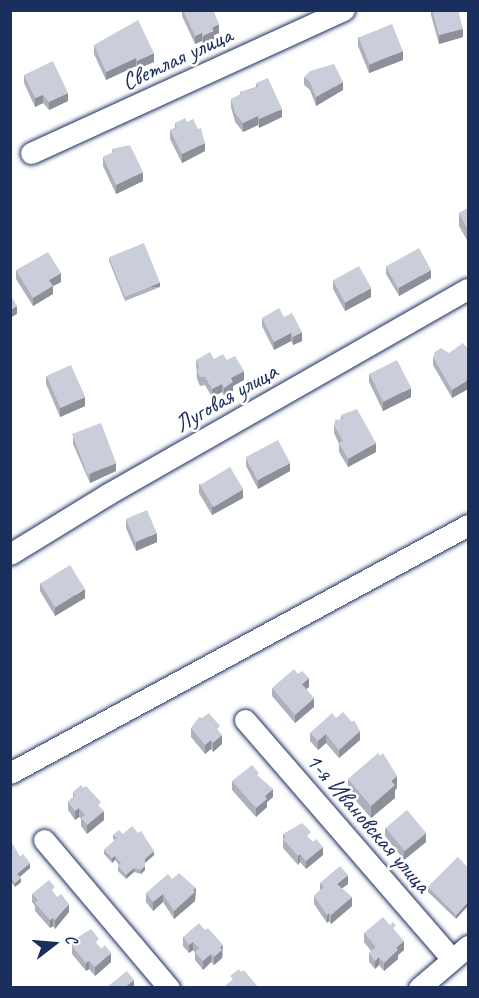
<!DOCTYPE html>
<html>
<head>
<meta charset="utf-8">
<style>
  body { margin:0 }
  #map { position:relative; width:479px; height:998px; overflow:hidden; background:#fff; font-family:Caveat,sans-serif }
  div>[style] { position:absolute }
  .roads { filter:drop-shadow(0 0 2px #1b2f5e) drop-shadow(0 0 2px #1b2f5e) }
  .minor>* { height:21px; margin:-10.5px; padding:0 10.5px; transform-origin:10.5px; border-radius:10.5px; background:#fff }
  .wall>* { inset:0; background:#aeb1bb }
  .shaded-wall>* { inset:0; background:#8d9099; transform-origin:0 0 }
  .building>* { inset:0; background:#caceda; transform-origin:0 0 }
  span { translate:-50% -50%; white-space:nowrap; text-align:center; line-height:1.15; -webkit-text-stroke:5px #fff; paint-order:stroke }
  .street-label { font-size:24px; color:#1b2f5e }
  .frame { position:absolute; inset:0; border:12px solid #1b2f5e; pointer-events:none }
  .north { position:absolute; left:24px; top:914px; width:60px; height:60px; -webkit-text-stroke:4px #fff; paint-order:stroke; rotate:74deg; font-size:16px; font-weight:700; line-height:24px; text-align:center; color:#1b2f5e }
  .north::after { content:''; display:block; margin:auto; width:21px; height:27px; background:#1b2f5e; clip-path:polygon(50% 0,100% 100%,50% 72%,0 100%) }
</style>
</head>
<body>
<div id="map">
  <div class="roads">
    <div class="minor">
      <i style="left:31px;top:153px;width:344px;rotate:-24.6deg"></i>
      <i style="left:10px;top:554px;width:115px;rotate:-31.5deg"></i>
      <i style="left:108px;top:494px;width:414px;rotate:-29.7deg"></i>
      <i style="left:245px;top:720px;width:316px;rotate:49.1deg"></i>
      <i style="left:10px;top:773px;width:521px;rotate:-28.43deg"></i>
      <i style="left:44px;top:840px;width:194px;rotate:49.8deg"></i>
      <i style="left:419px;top:988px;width:65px;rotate:-40.6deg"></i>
    </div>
  </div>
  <div class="wall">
    <i style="clip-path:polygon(182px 10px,213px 10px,219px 33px,214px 35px,214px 40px,203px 45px,202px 41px,195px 44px,182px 16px)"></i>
    <i style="clip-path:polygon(431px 10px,458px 10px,463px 37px,439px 44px,431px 15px)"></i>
    <i style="clip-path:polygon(358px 37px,403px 60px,369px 73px,358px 46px)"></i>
    <i style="clip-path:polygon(94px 45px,154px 62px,137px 69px,136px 66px,106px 80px,94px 54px)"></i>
    <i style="clip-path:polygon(24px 75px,68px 101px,49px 110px,43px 103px,35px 107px,24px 83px)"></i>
    <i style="clip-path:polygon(304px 77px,343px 90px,316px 106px,310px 90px,304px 85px)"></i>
    <i style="clip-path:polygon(256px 83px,282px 117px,259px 128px,258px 125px,243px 132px,235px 122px,231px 107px,231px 99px,240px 95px,240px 92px,256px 87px)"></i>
    <i style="clip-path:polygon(187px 122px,205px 151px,182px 163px,170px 139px,170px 130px,175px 128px,175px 123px)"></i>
    <i style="clip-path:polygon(112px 149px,143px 181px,116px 194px,103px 166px,103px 157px,112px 153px)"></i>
    <i style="clip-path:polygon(468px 208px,468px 242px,459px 226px,459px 213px)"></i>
    <i style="clip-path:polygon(109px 257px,160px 287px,125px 301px,109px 261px)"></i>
    <i style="clip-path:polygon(386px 266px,431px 278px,399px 296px,386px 274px)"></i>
    <i style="clip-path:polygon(16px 270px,61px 282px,53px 286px,53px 294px,33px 306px,16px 279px)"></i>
    <i style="clip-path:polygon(333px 281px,371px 297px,345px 311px,333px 289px)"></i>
    <i style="clip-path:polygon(284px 317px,302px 341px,293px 345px,291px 341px,274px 350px,262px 326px,262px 318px)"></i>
    <i style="clip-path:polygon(468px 349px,468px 389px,452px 398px,433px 365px,433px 357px)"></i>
    <i style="clip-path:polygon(214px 359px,227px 360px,244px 380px,233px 386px,233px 391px,224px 396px,222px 392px,212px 397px,205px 385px,200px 386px,197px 379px,196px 360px)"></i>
    <i style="clip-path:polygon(369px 374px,411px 397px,383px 411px,369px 382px)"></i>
    <i style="clip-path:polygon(46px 376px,85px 406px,60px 417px,46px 384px)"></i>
    <i style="clip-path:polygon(341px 415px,376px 452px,348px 467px,339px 452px,339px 444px,334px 433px,334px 425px,341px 419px)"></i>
    <i style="clip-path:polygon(73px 436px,116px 471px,90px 483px,73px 444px)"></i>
    <i style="clip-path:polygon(246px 458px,290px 471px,258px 489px,246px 466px)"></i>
    <i style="clip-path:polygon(199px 484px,243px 498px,212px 515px,199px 493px)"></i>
    <i style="clip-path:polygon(126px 519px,157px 542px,136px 551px,126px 528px)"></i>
    <i style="clip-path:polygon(40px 583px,85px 598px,55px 616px,40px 591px)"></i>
    <i style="clip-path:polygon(309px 687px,306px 689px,314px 707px,295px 723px,272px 696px,272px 688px)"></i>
    <i style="clip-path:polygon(336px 718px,360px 740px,339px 758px,326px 743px,318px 750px,310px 741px,310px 733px)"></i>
    <i style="clip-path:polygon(191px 728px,220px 733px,222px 744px,213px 752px,211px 749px,205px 754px,191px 737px)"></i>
    <i style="clip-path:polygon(259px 777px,273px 797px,267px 802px,267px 807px,256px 817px,232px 790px,232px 781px)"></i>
    <i style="clip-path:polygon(348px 779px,397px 788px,395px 790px,395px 798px,371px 818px,348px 792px)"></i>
    <i style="clip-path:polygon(73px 792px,101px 808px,104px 820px,87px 834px,81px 826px,81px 819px,79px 817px,75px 820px,68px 810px,68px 802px,73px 797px)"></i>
    <i style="clip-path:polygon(385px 828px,426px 842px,404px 860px,385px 836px)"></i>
    <i style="clip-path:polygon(123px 834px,154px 855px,145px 863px,145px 870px,141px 874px,134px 872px,126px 879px,118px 871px,118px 866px,119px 865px,115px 860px,112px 863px,104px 854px,104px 850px,115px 840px,113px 839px,113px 835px)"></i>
    <i style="clip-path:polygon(283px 834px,311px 840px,323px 855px,306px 869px,300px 862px,298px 865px,283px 848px)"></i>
    <i style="clip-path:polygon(10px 840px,20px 857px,30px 868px,20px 877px,21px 882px,15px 887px,12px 883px)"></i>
    <i style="clip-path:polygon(458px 857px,456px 919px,428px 892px,428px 887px)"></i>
    <i style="clip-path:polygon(172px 879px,196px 888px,195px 901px,174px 919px,163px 902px,153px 911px,146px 902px,146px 893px)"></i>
    <i style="clip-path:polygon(320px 883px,348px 884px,342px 888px,352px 906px,331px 924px,329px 921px,327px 923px,314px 904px,314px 896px,320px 890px)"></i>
    <i style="clip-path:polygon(32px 894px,55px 895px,69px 912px,55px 929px,53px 926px,50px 928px,35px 911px,35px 906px,32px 902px)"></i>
    <i style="clip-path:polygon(396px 932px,404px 950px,398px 955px,398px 959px,384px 971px,379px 965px,375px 969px,369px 962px,369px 953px,371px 951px,364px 942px,364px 933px)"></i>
    <i style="clip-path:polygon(183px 937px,223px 953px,222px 958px,214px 965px,211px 962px,203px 970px,195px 960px,195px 953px,193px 950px,189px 953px,183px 946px)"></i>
    <i style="clip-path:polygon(72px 941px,99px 946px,111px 962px,95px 976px,89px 969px,86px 971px,72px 954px)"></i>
  </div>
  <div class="shaded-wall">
    <i style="clip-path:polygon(219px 24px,219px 33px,214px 35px,214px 40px,203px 45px,203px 36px,212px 28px)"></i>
    <i style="clip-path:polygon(463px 29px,463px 37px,439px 44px,439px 35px)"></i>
    <i style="clip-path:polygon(202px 33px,202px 41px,195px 44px,195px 36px)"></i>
    <i style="clip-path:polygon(403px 51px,403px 60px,369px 73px,369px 65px)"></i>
    <i style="clip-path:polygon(154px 53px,154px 62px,137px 69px,137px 61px)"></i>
    <i style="clip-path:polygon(136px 58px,136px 66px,106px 80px,106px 72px)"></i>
    <i style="clip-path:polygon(343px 82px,343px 90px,316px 106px,316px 97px)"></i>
    <i style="clip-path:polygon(68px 93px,68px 101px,49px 110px,49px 102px)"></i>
    <i style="clip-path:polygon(43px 95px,43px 103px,35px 107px,35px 98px)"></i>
    <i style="clip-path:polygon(282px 109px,282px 117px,259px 128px,259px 119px)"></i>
    <i style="clip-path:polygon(258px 116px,258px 125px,243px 132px,243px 123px)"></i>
    <i style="clip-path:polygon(205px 143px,205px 151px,182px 163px,182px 154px)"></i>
    <i style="clip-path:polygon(143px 172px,143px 181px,116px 194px,116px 185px)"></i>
    <i style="clip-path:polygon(431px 270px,431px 278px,399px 296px,399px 288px)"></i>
    <i style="clip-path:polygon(61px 273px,61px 282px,53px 286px,53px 294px,33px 306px,33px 298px,49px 280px)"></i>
    <i style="left:160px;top:283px;width:4px;height:38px;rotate:90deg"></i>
    <i style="clip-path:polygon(371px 288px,371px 297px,345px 311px,345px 303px)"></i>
    <i style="clip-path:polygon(17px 306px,17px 314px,10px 318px,10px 310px)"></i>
    <i style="clip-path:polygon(302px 332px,302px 341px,293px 345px,293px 337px)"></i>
    <i style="clip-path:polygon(291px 333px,291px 341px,274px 350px,274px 342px)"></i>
    <i style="clip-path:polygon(244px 371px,244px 380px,233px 386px,233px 391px,224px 396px,224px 388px,231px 378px)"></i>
    <i style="clip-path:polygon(468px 380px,468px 389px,452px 398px,452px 390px)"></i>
    <i style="clip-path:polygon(222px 384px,222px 392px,212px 397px,212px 389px)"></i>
    <i style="clip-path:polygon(411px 388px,411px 397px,383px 411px,383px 402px)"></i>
    <i style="clip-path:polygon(85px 397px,85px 406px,60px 417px,60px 408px)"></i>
    <i style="clip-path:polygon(376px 443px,376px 452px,348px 467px,348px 459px)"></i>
    <i style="clip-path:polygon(116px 463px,116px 471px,90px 483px,90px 474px)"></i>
    <i style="clip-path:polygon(290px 463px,290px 471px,258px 489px,258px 480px)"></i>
    <i style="clip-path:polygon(243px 489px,243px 498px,212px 515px,212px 507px)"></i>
    <i style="clip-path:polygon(157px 533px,157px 542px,136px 551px,136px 542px)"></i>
    <i style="clip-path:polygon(85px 589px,85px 598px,55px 616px,55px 608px)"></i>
    <i style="clip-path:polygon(309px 678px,309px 687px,302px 693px,302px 684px)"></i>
    <i style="clip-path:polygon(314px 698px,314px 707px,295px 723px,295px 715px)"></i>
    <i style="clip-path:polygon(360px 731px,360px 740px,339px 758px,339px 750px)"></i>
    <i style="clip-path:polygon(326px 734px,326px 743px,318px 750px,318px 741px)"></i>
    <i style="clip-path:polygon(222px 735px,222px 744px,213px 752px,213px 743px)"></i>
    <i style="clip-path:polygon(211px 740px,211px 749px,205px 754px,205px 745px)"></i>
    <i style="clip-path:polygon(397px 776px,397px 788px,395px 790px,395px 798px,371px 818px,371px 806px,391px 781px)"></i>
    <i style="clip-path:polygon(273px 789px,273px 797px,267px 802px,267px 807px,256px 817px,256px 808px,265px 796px)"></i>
    <i style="clip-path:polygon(79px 808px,79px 817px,75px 820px,75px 811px)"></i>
    <i style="clip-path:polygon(104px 811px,104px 820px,87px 834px,87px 825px)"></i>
    <i style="clip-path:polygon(426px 833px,426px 842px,404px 860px,404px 851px)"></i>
    <i style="clip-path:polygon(323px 847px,323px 855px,306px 869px,306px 861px)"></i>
    <i style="clip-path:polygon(154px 851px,154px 855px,145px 863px,145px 859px)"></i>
    <i style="clip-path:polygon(300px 854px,300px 862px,298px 865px,298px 856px)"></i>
    <i style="clip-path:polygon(115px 856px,115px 860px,112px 863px,112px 858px)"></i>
    <i style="clip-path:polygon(30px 863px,30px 868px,17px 879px,17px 874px)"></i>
    <i style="clip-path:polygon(145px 866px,145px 870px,141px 874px,141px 870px)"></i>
    <i style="clip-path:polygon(134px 868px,134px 872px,126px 879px,126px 875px)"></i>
    <i style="clip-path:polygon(348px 875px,348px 884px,337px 892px,337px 884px)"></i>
    <i style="clip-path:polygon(21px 878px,21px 882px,15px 887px,15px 883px)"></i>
    <i style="clip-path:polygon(196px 888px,195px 901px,174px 919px,174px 911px)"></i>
    <i style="clip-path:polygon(163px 894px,163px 902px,153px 911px,153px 902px)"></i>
    <i style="clip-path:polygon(352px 897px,352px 906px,331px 924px,331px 915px)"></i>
    <i style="clip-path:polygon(468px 902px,468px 906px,456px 919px,456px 915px)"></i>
    <i style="clip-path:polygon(69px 904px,69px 912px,55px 929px,55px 920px)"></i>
    <i style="clip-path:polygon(329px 913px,329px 921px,327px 923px,327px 915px)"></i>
    <i style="clip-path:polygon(53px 918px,53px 926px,50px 928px,50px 920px)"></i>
    <i style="clip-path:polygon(404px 941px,404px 950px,398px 955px,398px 959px,384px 971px,384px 963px,396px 948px)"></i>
    <i style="clip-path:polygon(193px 942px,193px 950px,189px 953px,189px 945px)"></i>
    <i style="clip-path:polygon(223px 945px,222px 958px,214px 965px,214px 957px,220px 947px)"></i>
    <i style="clip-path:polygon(111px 953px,111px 962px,95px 976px,95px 967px)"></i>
    <i style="clip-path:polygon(211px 954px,211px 962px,203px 970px,203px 961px)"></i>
    <i style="clip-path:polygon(379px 957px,379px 965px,375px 969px,375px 961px)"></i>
    <i style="clip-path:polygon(89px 961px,89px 969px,86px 971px,86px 963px)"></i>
    <i style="clip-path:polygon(134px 980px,134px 987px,125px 987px)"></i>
  </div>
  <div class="building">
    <i style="clip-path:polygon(183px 10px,213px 10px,219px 24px,212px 28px,214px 31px,203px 36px,202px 33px,195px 36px)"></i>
    <i style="clip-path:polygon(432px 10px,458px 10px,463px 29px,439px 35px)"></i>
    <i style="clip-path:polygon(138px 20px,154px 53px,137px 61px,136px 58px,106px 72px,94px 45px)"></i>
    <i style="left:392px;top:24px;width:29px;height:36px;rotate:68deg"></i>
    <i style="clip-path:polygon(53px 61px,68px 93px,49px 102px,43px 95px,35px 98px,24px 75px)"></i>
    <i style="clip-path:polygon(334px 64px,343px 82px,316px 97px,310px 82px,304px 77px,310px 71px)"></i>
    <i style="clip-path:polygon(268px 78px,282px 109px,259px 119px,258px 116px,243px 123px,235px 113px,231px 99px,241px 94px,240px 92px,258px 87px,256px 83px)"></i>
    <i style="clip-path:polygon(185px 118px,187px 122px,193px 119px,198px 129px,201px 128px,205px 143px,182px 154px,170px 130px,177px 127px,175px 123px)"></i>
    <i style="clip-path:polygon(130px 145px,143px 172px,116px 185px,103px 157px,113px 152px,112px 149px)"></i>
    <i style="clip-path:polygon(468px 208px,468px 230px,459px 213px)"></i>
    <i style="left:144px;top:243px;width:43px;height:38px;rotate:68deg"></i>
    <i style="left:419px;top:248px;width:25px;height:38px;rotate:61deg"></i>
    <i style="clip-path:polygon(48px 252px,61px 273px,49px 280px,53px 286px,33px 298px,16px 270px)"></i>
    <i style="left:359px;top:266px;width:25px;height:30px;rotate:61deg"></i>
    <i style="clip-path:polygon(10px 294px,17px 306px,10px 310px)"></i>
    <i style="clip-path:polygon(279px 308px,284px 317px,292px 313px,302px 332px,293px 337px,291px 333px,274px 342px,262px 318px)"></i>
    <i style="clip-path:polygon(463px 343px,468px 349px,468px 380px,452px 390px,433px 357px,435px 352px,441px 348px,449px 353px)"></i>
    <i style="clip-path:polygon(210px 352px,214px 359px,223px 354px,227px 360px,235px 356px,244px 371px,231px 378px,233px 382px,224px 388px,222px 384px,212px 389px,205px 377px,200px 377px,197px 371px,199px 367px,196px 360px)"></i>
    <i style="left:397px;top:360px;width:31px;height:31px;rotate:63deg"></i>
    <i style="left:71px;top:365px;width:35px;height:27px;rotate:66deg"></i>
    <i style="clip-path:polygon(357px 409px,376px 443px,348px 459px,339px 443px,343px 441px,334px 425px,335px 420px,343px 419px,341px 415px)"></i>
    <i style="left:101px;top:423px;width:43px;height:31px;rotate:69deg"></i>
    <i style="left:278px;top:440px;width:26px;height:37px;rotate:62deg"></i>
    <i style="left:230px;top:467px;width:26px;height:35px;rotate:59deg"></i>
    <i style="left:147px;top:510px;width:25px;height:23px;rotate:67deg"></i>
    <i style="left:70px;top:565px;width:28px;height:35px;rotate:58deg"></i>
    <i style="clip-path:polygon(294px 669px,298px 674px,302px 671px,309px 678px,302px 684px,314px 698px,295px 715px,272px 688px)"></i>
    <i style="clip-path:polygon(343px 712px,352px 722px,354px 720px,360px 731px,339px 750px,326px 734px,318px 741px,310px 733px,332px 713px,336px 718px)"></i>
    <i style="clip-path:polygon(209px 713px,220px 726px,217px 729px,222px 735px,213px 743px,211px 740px,205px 745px,191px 728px,199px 717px,202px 718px)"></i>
    <i style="clip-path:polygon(378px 753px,380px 756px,383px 753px,397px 776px,391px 781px,395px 785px,371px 806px,348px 779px)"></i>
    <i style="clip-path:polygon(252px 765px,259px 773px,257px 775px,273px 789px,265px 796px,267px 799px,256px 808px,232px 781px)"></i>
    <i style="clip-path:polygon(81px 785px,83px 788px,86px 786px,101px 802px,98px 805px,104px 811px,87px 825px,81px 818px,85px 815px,79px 808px,75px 811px,68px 802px,75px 795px,73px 792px)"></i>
    <i style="left:407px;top:810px;width:30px;height:28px;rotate:50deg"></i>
    <i style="clip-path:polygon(302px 823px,311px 832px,307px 836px,313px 842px,316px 839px,323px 847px,306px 861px,300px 854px,298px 856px,283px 839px,286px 837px,283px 834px)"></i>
    <i style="clip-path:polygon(132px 826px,138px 833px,141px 831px,154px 851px,145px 859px,145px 866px,141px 870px,134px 868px,126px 875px,118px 866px,121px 863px,115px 856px,112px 858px,104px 850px,117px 838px,113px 835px,119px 830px,123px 834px)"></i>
    <i style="clip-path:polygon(10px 840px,20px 857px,23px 854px,30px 863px,17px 874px,21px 878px,15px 883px,12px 879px,10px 880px)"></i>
    <i style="clip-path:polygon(458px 857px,468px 868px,468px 902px,456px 915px,428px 887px)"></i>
    <i style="clip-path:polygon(340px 866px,348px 875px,337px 884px,352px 897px,331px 915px,329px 913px,327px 915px,314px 896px,324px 887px,320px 883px)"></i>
    <i style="clip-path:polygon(179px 873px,196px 888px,193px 890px,195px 892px,174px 911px,163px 894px,153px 902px,146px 893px,168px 874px,172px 879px)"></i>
    <i style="clip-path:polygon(49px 880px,55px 887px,52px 890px,57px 897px,61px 894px,69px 904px,55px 920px,53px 918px,50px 920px,35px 903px,38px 900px,32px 894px)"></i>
    <i style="clip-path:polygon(383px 917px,390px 925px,393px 922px,396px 926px,393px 928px,404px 941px,396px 948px,398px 950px,384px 963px,379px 957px,375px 961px,369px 953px,376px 947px,364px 933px)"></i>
    <i style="clip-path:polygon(199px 923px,205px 930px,208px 928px,223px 945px,220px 947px,222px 950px,214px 957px,211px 954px,203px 961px,195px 952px,199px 948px,193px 942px,189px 945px,183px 937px)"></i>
    <i style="clip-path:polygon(91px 929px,99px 939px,96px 942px,101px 949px,105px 945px,111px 953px,95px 967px,89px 961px,86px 963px,72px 946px,75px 944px,72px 941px)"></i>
    <i style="clip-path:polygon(239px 969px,241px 972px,244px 970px,258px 987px,226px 987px,225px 986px,233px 979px,230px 976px)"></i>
    <i style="clip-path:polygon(127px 971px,134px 980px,125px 987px,107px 987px)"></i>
  </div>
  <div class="street-label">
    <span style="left:177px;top:59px;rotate:-25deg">Светлая улица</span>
    <span style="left:226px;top:398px;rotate:-30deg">Луговая улица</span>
    <span style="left:368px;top:823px;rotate:49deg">1-я Ивановская улица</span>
  </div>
  <div class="frame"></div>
  <div class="north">С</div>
</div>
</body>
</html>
